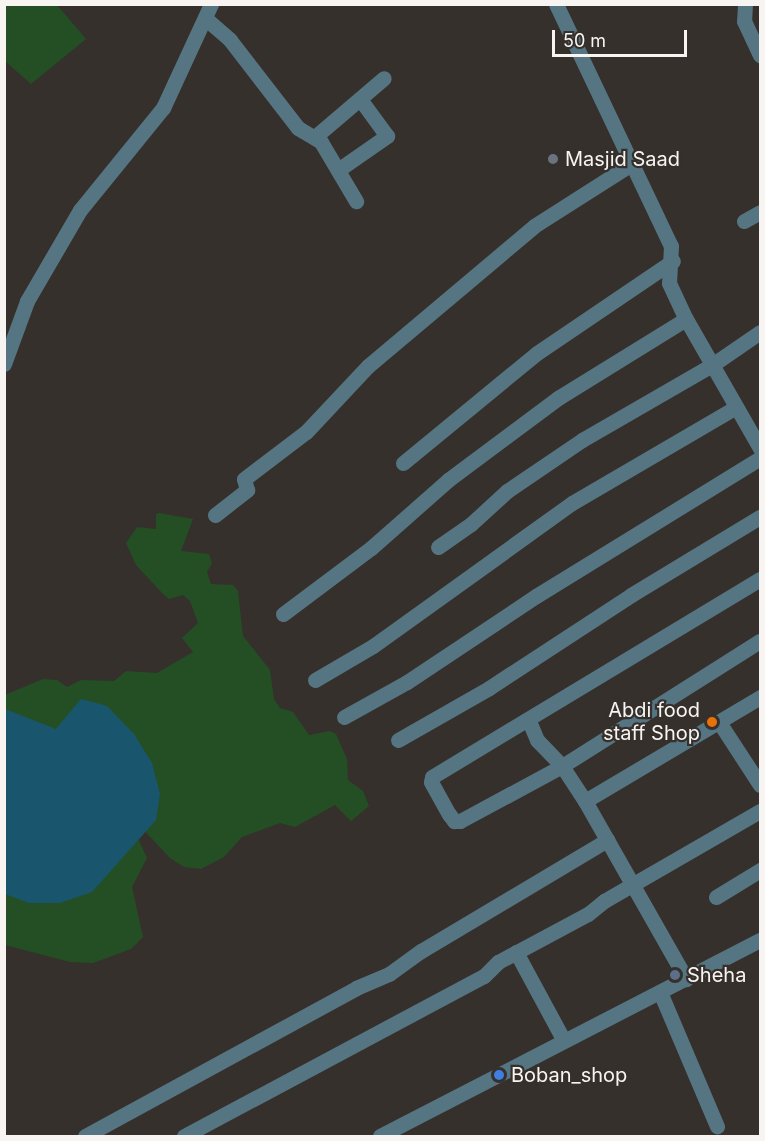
<!DOCTYPE html>
<html>
<head>
<meta charset="utf-8">
<style>
  body { margin:0 }
  #map { position:relative; width:765px; height:1141px; overflow:hidden; background:#35302b; font-family:Inter,sans-serif }
  div>[style] { position:absolute }
  .green>* { inset:0; background:#244f24 }
  .water>* { inset:0; background:#19566d }
  .minor>* { height:15px; margin:-7.5px; padding:0 7.5px; transform-origin:7.5px; border-radius:7.5px; background:#567582 }
  .dots>* { width:16px; height:16px; translate:-50% -50%; box-sizing:border-box; border:3px solid #35302b; border-radius:50% }
  span { translate:-50% -50%; white-space:nowrap; text-align:center; line-height:1.15; -webkit-text-stroke:4.5px #35302b; paint-order:stroke }
  .poi-label { font-size:20px; color:#f7f4f1 }
  .left { translate:0 -50%; text-align:left }
  .right { translate:-100% -50%; text-align:right }
  .frame { position:absolute; inset:0; border:6px solid #f7f4f1; pointer-events:none }
  .scale { position:absolute; left:552px; top:30px; width:135px; height:27px; box-sizing:border-box; border:3px solid #f7f4f1; border-top:0; padding-left:8px; font-size:18px; line-height:21px; white-space:nowrap; color:#f7f4f1; -webkit-text-stroke:4px #35302b; paint-order:stroke }
</style>
</head>
<body>
<div id="map">
  <div class="green">
    <i style="clip-path:polygon(4px 5px,57px 5px,86px 39px,31px 84px,5px 61px)"></i>
    <i style="clip-path:polygon(159px 513px,193px 519px,181px 551px,209px 554px,212px 563px,207px 572px,211px 584px,233px 585px,238px 591px,243px 636px,270px 670px,274px 699px,280px 708px,293px 712px,309px 735px,330px 731px,336px 734px,347px 759px,348px 780px,363px 791px,369px 806px,351px 821px,335px 805px,295px 827px,280px 823px,242px 837px,224px 857px,201px 869px,184px 867px,170px 858px,140px 826px,134px 830px,147px 858px,132px 887px,143px 937px,131px 949px,93px 963px,70px 962px,5px 945px,5px 695px,43px 679px,57px 680px,67px 687px,81px 680px,114px 681px,126px 671px,157px 673px,193px 652px,182px 638px,198px 623px,190px 601px,183px 595px,169px 599px,163px 594px,136px 565px,126px 543px,137px 527px,156px 529px,156px 514px)"></i>
  </div>
  <div class="water">
    <i style="clip-path:polygon(81px 699px,107px 706px,134px 734px,152px 763px,160px 794px,156px 820px,92px 892px,60px 903px,29px 903px,5px 894px,5px 709px,56px 729px)"></i>
  </div>
  <div class="minor">
    <i style="left:556px;top:4px;width:268px;rotate:64.6deg"></i>
    <i style="left:671px;top:246px;width:37px;rotate:93deg"></i>
    <i style="left:669px;top:283px;width:40px;rotate:65deg"></i>
    <i style="left:686px;top:319px;width:149px;rotate:60.2deg"></i>
    <i style="left:745px;top:4px;width:17px;rotate:93deg"></i>
    <i style="left:744px;top:21px;width:38px;rotate:65deg"></i>
    <i style="left:205px;top:18px;width:33px;rotate:41deg"></i>
    <i style="left:230px;top:40px;width:111px;rotate:52.3deg"></i>
    <i style="left:298px;top:128px;width:27px;rotate:31deg"></i>
    <i style="left:321px;top:142px;width:69px;rotate:59.3deg"></i>
    <i style="left:316px;top:136px;width:89px;rotate:-40.5deg"></i>
    <i style="left:338px;top:170px;width:60px;rotate:-34.8deg"></i>
    <i style="left:387px;top:136px;width:46px;rotate:-126.1deg"></i>
    <i style="left:744px;top:221px;width:18px;rotate:-29deg"></i>
    <i style="left:4px;top:364px;width:67px;rotate:-69.9deg"></i>
    <i style="left:27px;top:301px;width:105px;rotate:-59.8deg"></i>
    <i style="left:80px;top:210px;width:132px;rotate:-50.9deg"></i>
    <i style="left:163px;top:108px;width:115px;rotate:-65.2deg"></i>
    <i style="left:403px;top:463px;width:173px;rotate:-39.4deg"></i>
    <i style="left:537px;top:353px;width:164px;rotate:-34.1deg"></i>
    <i style="left:215px;top:515px;width:41px;rotate:-38deg"></i>
    <i style="left:247px;top:490px;width:11px;rotate:-105deg"></i>
    <i style="left:244px;top:479px;width:78px;rotate:-37.2deg"></i>
    <i style="left:306px;top:432px;width:91px;rotate:-46.8deg"></i>
    <i style="left:368px;top:366px;width:217px;rotate:-40.1deg"></i>
    <i style="left:534px;top:226px;width:117px;rotate:-32.5deg"></i>
    <i style="left:438px;top:547px;width:40px;rotate:-34.9deg"></i>
    <i style="left:471px;top:524px;width:49px;rotate:-42.5deg"></i>
    <i style="left:507px;top:491px;width:91px;rotate:-34.2deg"></i>
    <i style="left:582px;top:440px;width:150px;rotate:-30deg"></i>
    <i style="left:712px;top:365px;width:58px;rotate:-34.5deg"></i>
    <i style="left:760px;top:579px;width:383px;rotate:148.9deg"></i>
    <i style="left:432px;top:777px;width:5px;rotate:101deg"></i>
    <i style="left:431px;top:782px;width:37px;rotate:61deg"></i>
    <i style="left:449px;top:814px;width:9px;rotate:54deg"></i>
    <i style="left:454px;top:821px;width:6px"></i>
    <i style="left:460px;top:821px;width:116px;rotate:-28.3deg"></i>
    <i style="left:562px;top:766px;width:234px;rotate:-32.3deg"></i>
    <i style="left:283px;top:614px;width:110px;rotate:-36.9deg"></i>
    <i style="left:371px;top:548px;width:103px;rotate:-41.4deg"></i>
    <i style="left:448px;top:480px;width:137px;rotate:-36.7deg"></i>
    <i style="left:558px;top:398px;width:150px;rotate:-31.7deg"></i>
    <i style="left:315px;top:680px;width:67px;rotate:-30.4deg"></i>
    <i style="left:373px;top:646px;width:245px;rotate:-35.7deg"></i>
    <i style="left:572px;top:503px;width:190px;rotate:-30.3deg"></i>
    <i style="left:344px;top:717px;width:72px;rotate:-29.1deg"></i>
    <i style="left:407px;top:682px;width:155px;rotate:-33.7deg"></i>
    <i style="left:536px;top:596px;width:263px;rotate:-31.6deg"></i>
    <i style="left:529px;top:721px;width:21px;rotate:67deg"></i>
    <i style="left:537px;top:740px;width:36px;rotate:46deg"></i>
    <i style="left:562px;top:766px;width:42px;rotate:56.7deg"></i>
    <i style="left:585px;top:801px;width:205px;rotate:60.4deg"></i>
    <i style="left:719px;top:722px;width:75px;rotate:56.9deg"></i>
    <i style="left:398px;top:740px;width:105px;rotate:-29.7deg"></i>
    <i style="left:489px;top:688px;width:170px;rotate:-33.2deg"></i>
    <i style="left:631px;top:595px;width:151px;rotate:-31.2deg"></i>
    <i style="left:585px;top:801px;width:204px;rotate:-30.7deg"></i>
    <i style="left:716px;top:897px;width:52px;rotate:-31.5deg"></i>
    <i style="left:516px;top:952px;width:99px;rotate:61.6deg"></i>
    <i style="left:660px;top:992px;width:146px;rotate:67deg"></i>
    <i style="left:85px;top:1136px;width:309px;rotate:-28.6deg"></i>
    <i style="left:356px;top:988px;width:36px;rotate:-23deg"></i>
    <i style="left:389px;top:974px;width:39px;rotate:-36deg"></i>
    <i style="left:421px;top:951px;width:217px;rotate:-30.8deg"></i>
    <i style="left:184px;top:1136px;width:340px;rotate:-28.1deg"></i>
    <i style="left:484px;top:976px;width:20px;rotate:-45deg"></i>
    <i style="left:498px;top:962px;width:102px;rotate:-28.1deg"></i>
    <i style="left:588px;top:914px;width:21px;rotate:-39deg"></i>
    <i style="left:604px;top:901px;width:180px;rotate:-30deg"></i>
    <i style="left:380px;top:1136px;width:428px;rotate:-27.3deg"></i>
  </div>
  <div class="dots">
    <i style="left:553px;top:159px;background:#6b7280"></i>
    <i style="left:712px;top:722px;background:#e8710a"></i>
    <i style="left:675px;top:975px;background:#5c6f8a"></i>
    <i style="left:499px;top:1075px;background:#3f7fe0"></i>
  </div>
  <div class="poi-label">
    <span class="left" style="left:565px;top:159px">Masjid Saad</span>
    <span class="right" style="left:700px;top:722px">Abdi food<br>staff Shop</span>
    <span class="left" style="left:687px;top:975px">Sheha</span>
    <span class="left" style="left:511px;top:1075px">Boban_shop</span>
  </div>
  <div class="frame"></div>
  <div class="scale">50 m</div>
</div>
</body>
</html>
